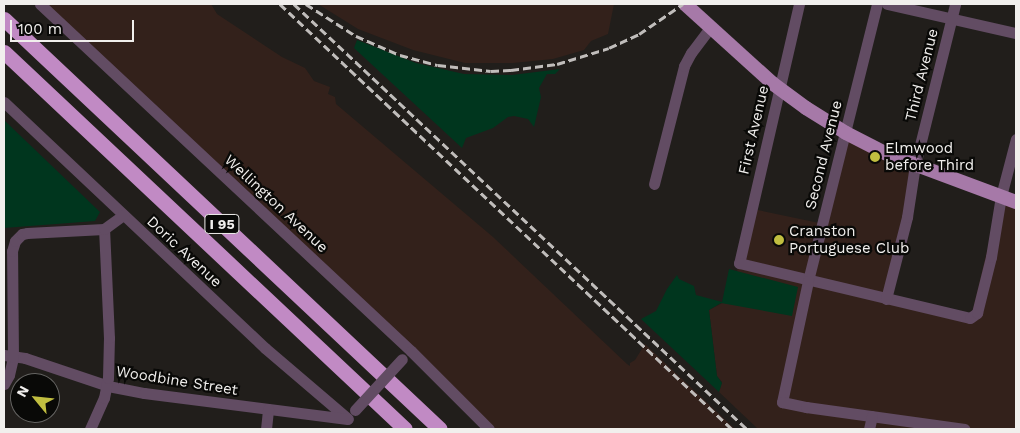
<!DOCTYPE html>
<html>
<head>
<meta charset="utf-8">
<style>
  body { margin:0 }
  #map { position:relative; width:1020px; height:433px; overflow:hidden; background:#211e1b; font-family:"Work Sans",sans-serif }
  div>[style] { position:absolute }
  .industrial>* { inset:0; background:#33211b }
  .green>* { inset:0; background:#00361e }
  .minor>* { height:11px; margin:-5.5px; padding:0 5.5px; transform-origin:5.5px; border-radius:5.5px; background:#624c63 }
  .major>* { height:14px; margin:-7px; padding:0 7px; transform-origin:7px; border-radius:7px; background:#a679a8 }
  .highway>* { height:15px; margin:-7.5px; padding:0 7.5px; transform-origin:7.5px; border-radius:7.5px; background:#c18ac4 }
  .rail>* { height:2.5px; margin-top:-1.25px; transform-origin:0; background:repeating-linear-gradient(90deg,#c0bdbb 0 8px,transparent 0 12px) }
  .minor-bridge>* { height:11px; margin:-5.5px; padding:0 5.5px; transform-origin:5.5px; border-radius:5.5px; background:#624c63 }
  .dots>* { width:14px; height:14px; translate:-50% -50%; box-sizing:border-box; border:2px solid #090907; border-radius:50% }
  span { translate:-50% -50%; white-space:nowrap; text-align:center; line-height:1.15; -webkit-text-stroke:4.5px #090907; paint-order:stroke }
  .shield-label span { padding:1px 4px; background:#090907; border:1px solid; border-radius:4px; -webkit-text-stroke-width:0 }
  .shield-label { font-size:14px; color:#f1efed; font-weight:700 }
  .street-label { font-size:15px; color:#f1efed }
  .poi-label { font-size:15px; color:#f1efed }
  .left { translate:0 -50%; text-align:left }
  .frame { position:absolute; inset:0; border:5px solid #f1efed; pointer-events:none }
  .north { position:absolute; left:10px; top:373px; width:50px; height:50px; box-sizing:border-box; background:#090907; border:1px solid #666563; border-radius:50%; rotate:298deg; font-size:14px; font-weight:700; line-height:20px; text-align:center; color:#f1efed }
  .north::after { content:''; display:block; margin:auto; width:18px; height:22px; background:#c1be40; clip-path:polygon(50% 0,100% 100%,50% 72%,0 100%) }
  .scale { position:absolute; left:10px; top:20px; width:124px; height:22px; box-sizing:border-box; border:2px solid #f1efed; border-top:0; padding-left:6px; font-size:15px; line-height:18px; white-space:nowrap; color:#f1efed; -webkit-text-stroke:4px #090907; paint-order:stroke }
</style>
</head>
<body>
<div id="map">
  <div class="industrial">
    <i style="clip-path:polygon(40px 4px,211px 4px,217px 14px,282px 57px,305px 68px,314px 81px,330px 87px,328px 94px,335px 97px,336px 104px,493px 237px,627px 364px,630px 366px,630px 363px,635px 360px,645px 344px,735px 429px,493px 429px)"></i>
    <i style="clip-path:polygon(318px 4px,614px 4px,608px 34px,591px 41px,584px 50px,553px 59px,513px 63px,465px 63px,413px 50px,358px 29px)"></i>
    <i style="clip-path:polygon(845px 134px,914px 164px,886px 297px,971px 317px,1000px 197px,1016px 202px,1016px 429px,758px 429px,719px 392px,722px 382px,717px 376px,709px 310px,730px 299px,753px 209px,824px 224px)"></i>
  </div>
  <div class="green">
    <i style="clip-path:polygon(357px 40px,416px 63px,464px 74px,512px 75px,560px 69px,555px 74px,547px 74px,539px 88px,541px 97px,534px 127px,528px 119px,514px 116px,508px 117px,493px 128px,466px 138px,462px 148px,354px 48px)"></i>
    <i style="clip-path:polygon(4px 120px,100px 212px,95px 221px,4px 228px)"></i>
    <i style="clip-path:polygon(729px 269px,798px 287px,792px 316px,721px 303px,709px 310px,717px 376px,722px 383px,719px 392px,641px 319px,656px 311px,667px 289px,677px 275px,679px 279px,694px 286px,696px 295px,722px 302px)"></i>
  </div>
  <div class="minor">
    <i style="left:40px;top:4px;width:508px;rotate:43.09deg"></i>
    <i style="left:411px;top:351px;width:110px;rotate:45deg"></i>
    <i style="left:799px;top:4px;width:266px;rotate:103deg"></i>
    <i style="left:739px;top:263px;width:237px;rotate:13.4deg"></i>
    <i style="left:970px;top:318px;width:9px;rotate:-36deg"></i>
    <i style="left:977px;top:313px;width:58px;rotate:-76deg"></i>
    <i style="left:991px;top:257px;width:62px;rotate:-80.7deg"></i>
    <i style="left:1001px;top:196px;width:59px;rotate:-75.3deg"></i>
    <i style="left:877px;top:4px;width:285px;rotate:104deg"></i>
    <i style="left:808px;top:281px;width:124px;rotate:102.1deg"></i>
    <i style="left:782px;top:402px;width:25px;rotate:12deg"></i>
    <i style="left:806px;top:407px;width:160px;rotate:7.9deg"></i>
    <i style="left:887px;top:4px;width:132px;rotate:12.7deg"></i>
    <i style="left:4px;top:102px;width:359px;rotate:43.3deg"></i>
    <i style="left:265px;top:348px;width:109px;rotate:40.5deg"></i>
    <i style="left:654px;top:184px;width:122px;rotate:-75.7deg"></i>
    <i style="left:684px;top:66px;width:15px;rotate:-62deg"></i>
    <i style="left:691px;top:53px;width:31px;rotate:-53deg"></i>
    <i style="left:886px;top:299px;width:85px;rotate:-75.6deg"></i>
    <i style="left:907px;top:217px;width:53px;rotate:-81.3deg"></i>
    <i style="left:915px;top:165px;width:166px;rotate:-76deg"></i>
    <i style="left:4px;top:355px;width:21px;rotate:8deg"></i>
    <i style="left:25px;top:358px;width:88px;rotate:18.6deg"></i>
    <i style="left:108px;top:386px;width:37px;rotate:11deg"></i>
    <i style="left:144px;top:393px;width:205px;rotate:7.3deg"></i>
    <i style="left:4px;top:384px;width:10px;rotate:-61deg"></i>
    <i style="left:9px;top:375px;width:18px;rotate:-77deg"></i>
    <i style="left:13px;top:357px;width:106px;rotate:-90.5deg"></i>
    <i style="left:12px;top:251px;width:10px;rotate:-73deg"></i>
    <i style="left:15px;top:241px;width:10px;rotate:-45deg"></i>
    <i style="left:22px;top:234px;width:5px;rotate:-11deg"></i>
    <i style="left:27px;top:233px;width:77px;rotate:-3deg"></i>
    <i style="left:90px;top:429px;width:34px;rotate:-66deg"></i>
    <i style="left:104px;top:398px;width:20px;rotate:-79deg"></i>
    <i style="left:108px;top:378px;width:40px;rotate:-88.6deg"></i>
    <i style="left:109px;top:338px;width:109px;rotate:-92.6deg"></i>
    <i style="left:104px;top:229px;width:24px;rotate:-36deg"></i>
    <i style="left:266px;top:429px;width:20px;rotate:-84deg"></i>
    <i style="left:869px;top:429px;width:13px;rotate:-77deg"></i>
  </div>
  <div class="major">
    <i style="left:685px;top:4px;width:118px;rotate:42.2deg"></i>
    <i style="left:772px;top:83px;width:42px;rotate:36.3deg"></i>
    <i style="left:806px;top:108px;width:47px;rotate:32deg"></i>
    <i style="left:846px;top:133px;width:46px;rotate:27.1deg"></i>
    <i style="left:887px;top:154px;width:138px;rotate:20.4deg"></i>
  </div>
  <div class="highway">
    <i style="left:4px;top:19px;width:598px;rotate:43.24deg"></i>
    <i style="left:4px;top:52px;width:550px;rotate:43.23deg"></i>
  </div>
  <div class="rail">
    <i style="left:280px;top:4px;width:620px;rotate:43.24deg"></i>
    <i style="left:294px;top:4px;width:621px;rotate:43.17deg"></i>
    <i style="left:306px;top:4px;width:59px;rotate:32.6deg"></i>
    <i style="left:356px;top:36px;width:48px;rotate:23.4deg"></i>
    <i style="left:400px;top:55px;width:39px;rotate:15deg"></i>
    <i style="left:438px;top:65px;width:53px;rotate:6.5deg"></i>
    <i style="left:491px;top:71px;width:20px;rotate:-3deg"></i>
    <i style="left:511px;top:70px;width:46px;rotate:-7.4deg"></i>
    <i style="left:557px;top:64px;width:54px;rotate:-17.1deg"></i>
    <i style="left:609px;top:48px;width:33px;rotate:-25deg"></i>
    <i style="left:639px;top:34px;width:53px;rotate:-34.3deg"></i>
  </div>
  <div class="minor-bridge">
    <i style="left:355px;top:410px;width:69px;rotate:-47.3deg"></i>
  </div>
  <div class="dots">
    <i style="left:875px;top:157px;background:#c1be40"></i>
    <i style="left:779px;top:240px;background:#c1be40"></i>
  </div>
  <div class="shield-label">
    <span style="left:222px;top:224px">I 95</span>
  </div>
  <div class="street-label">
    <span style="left:922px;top:75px;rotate:-76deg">Third Avenue</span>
    <span style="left:754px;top:130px;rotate:-77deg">First Avenue</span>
    <span style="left:824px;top:155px;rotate:-76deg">Second Avenue</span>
    <span style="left:276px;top:204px;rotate:43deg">Wellington Avenue</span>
    <span style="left:184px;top:252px;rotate:43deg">Doric Avenue</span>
    <span style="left:177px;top:381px;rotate:9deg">Woodbine Street</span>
  </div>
  <div class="poi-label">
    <span class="left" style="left:885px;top:157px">Elmwood<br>before Third</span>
    <span class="left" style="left:789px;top:240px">Cranston<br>Portuguese Club</span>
  </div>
  <div class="frame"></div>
  <div class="north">N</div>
  <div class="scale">100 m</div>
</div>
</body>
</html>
